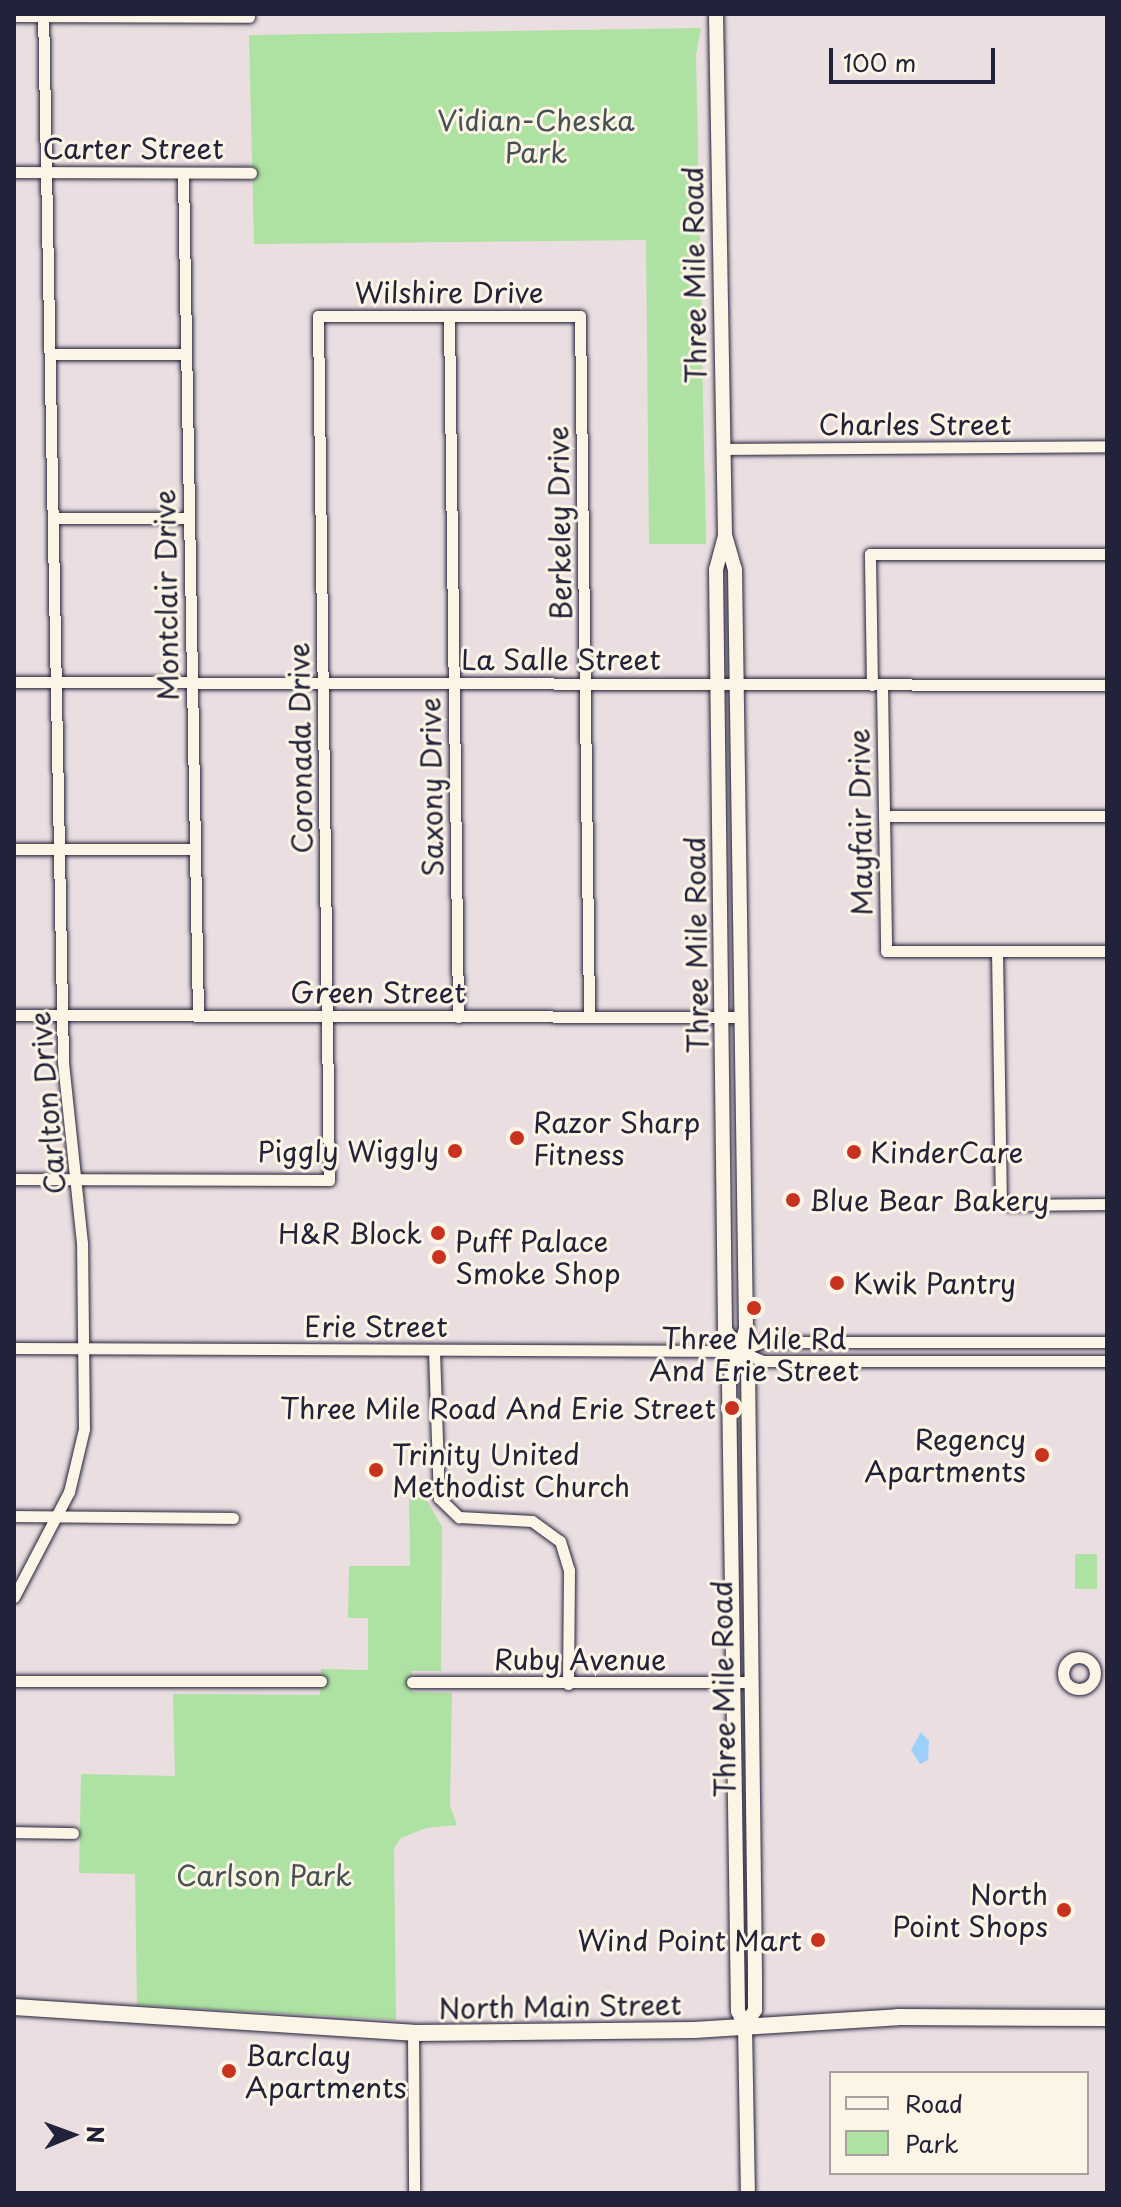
<!DOCTYPE html>
<html>
<head>
<meta charset="utf-8">
<style>
  body { margin:0 }
  #map { position:relative; width:1121px; height:2207px; overflow:hidden; background:#eadee1; font-family:"Playpen Sans",sans-serif }
  div>[style] { position:absolute }
  .green>* { inset:0; background:#aee2a3; transform-origin:0 0 }
  .water>* { inset:0; background:#9ccffa }
  .roads { filter:drop-shadow(0 0 2px #22223b) drop-shadow(0 0 2px #22223b) }
  .minor>* { height:11px; margin:-5.5px; padding:0 5.5px; transform-origin:5.5px; border-radius:5.5px; background:#fcf5e5 }
  .minor>.ring { margin:-5.5px; padding:0; box-sizing:content-box; background:none; border:11px solid #fcf5e5; border-radius:50% }
  .tertiary>* { height:14px; margin:-7px; padding:0 7px; transform-origin:7px; border-radius:7px; background:#fcf5e5 }
  .secondary>* { height:16px; margin:-8px; padding:0 8px; transform-origin:8px; border-radius:8px; background:#fcf5e5 }
  .dots>* { width:22px; height:22px; translate:-50% -50%; box-sizing:border-box; border:4px solid #fcf5e5; border-radius:50% }
  span { translate:-50% -50%; white-space:nowrap; text-align:center; line-height:1.15; -webkit-text-stroke:6px #fcf5e5; paint-order:stroke }
  .park-label { font-size:28px; color:#455255 }
  .street-label { font-size:28px; color:#22223b }
  .poi-label { font-size:28px; color:#22223b }
  .left { translate:0 -50%; text-align:left }
  .right { translate:-100% -50%; text-align:right }
  .frame { position:absolute; inset:0; border:16px solid #22223b; pointer-events:none }
  .legend { position:absolute; left:829px; top:2071px; width:260px; height:104px; box-sizing:border-box; background:#fcf5e5; border:2px solid #a5a1a1; margin:0; padding:10px 14px; list-style:none; font-size:24px; color:#22223b }
  .legend li { display:flex; align-items:center; gap:16px; height:40px }
  .legend b { width:40px; border:2px solid #a5a1a1 }
  .north { position:absolute; left:32px; top:2095px; width:80px; height:80px; -webkit-text-stroke:6px #fcf5e5; paint-order:stroke; rotate:89deg; font-size:22px; font-weight:700; line-height:32px; text-align:center; color:#22223b }
  .north::after { content:''; display:block; margin:auto; width:28px; height:36px; background:#22223b; clip-path:polygon(50% 0,100% 100%,50% 72%,0 100%) }
  .scale { position:absolute; left:829px; top:48px; width:166px; height:36px; box-sizing:border-box; border:4px solid #22223b; border-top:0; padding-left:10px; font-size:24px; line-height:28px; white-space:nowrap; color:#22223b; -webkit-text-stroke:6px #fcf5e5; paint-order:stroke }
</style>
</head>
<body>
<div id="map">
  <div class="green">
    <i style="clip-path:polygon(701px 28px,696px 55px,706px 544px,649px 544px,646px 240px,254px 244px,249px 35px)"></i>
    <i style="clip-path:polygon(409px 1490px,421px 1490px,442px 1527px,441px 1671px,412px 1671px,412px 1692px,452px 1693px,450px 1805px,457px 1825px,426px 1828px,401px 1838px,394px 1848px,396px 2020px,137px 2005px,135px 1874px,79px 1873px,81px 1774px,175px 1776px,173px 1694px,320px 1695px,321px 1669px,368px 1670px,368px 1618px,348px 1618px,349px 1566px,410px 1566px)"></i>
    <i style="left:1075px;top:1554px;width:22px;height:35px"></i>
  </div>
  <div class="water">
    <i style="clip-path:polygon(921px 1732px,929px 1741px,928px 1760px,920px 1764px,911px 1750px)"></i>
  </div>
  <div class="roads">
    <div class="minor">
      <i style="left:14px;top:16px;width:235px;rotate:0.2deg"></i>
      <i style="left:14px;top:172px;width:237px;rotate:0.2deg"></i>
      <i style="left:183px;top:173px;width:843px;rotate:88.98deg"></i>
      <i style="left:449px;top:316px;width:701px;rotate:89.26deg"></i>
      <i style="left:50px;top:354px;width:136px"></i>
      <i style="left:723px;top:449px;width:384px;rotate:-0.4deg"></i>
      <i style="left:53px;top:518px;width:136px"></i>
      <i style="left:14px;top:682px;width:1093px;rotate:0.16deg"></i>
      <i style="left:872px;top:685px;width:131px;rotate:-90.9deg"></i>
      <i style="left:870px;top:554px;width:237px"></i>
      <i style="left:882px;top:685px;width:266px;rotate:89.1deg"></i>
      <i style="left:886px;top:951px;width:221px"></i>
      <i style="left:884px;top:816px;width:223px"></i>
      <i style="left:14px;top:849px;width:181px"></i>
      <i style="left:997px;top:951px;width:247px;rotate:89.1deg"></i>
      <i style="left:1001px;top:1198px;width:11px;rotate:41deg"></i>
      <i style="left:1009px;top:1205px;width:98px;rotate:-0.6deg"></i>
      <i style="left:14px;top:1015px;width:728px;rotate:0.16deg"></i>
      <i style="left:14px;top:1179px;width:315px;rotate:0.2deg"></i>
      <i style="left:329px;top:1180px;width:864px;rotate:-90.73deg"></i>
      <i style="left:318px;top:316px;width:262px"></i>
      <i style="left:580px;top:316px;width:701px;rotate:89.26deg"></i>
      <i style="left:14px;top:1348px;width:725px;rotate:0.24deg"></i>
      <i style="left:739px;top:1351px;width:25px;rotate:-21deg"></i>
      <i style="left:762px;top:1342px;width:345px"></i>
      <i style="left:434px;top:1350px;width:148px;rotate:88.1deg"></i>
      <i style="left:439px;top:1498px;width:28px;rotate:44deg"></i>
      <i style="left:459px;top:1517px;width:73px;rotate:3.1deg"></i>
      <i style="left:532px;top:1521px;width:34px;rotate:36deg"></i>
      <i style="left:560px;top:1541px;width:30px;rotate:73deg"></i>
      <i style="left:569px;top:1570px;width:114px;rotate:90.5deg"></i>
      <i style="left:739px;top:1351px;width:26px;rotate:23deg"></i>
      <i style="left:763px;top:1361px;width:344px"></i>
      <i style="left:14px;top:1516px;width:219px;rotate:0.5deg"></i>
      <i style="left:14px;top:1597px;width:119px;rotate:-62.4deg"></i>
      <i style="left:69px;top:1492px;width:65px;rotate:-76.6deg"></i>
      <i style="left:84px;top:1429px;width:186px;rotate:-90.6deg"></i>
      <i style="left:82px;top:1243px;width:183px;rotate:-96deg"></i>
      <i style="left:63px;top:1061px;width:1047px;rotate:-91.09deg"></i>
      <i class="ring" style="left:1063px;top:1657px;width:21px;height:21px"></i>
      <i style="left:14px;top:1681px;width:307px"></i>
      <i style="left:412px;top:1682px;width:337px"></i>
      <i style="left:14px;top:1832px;width:59px;rotate:1deg"></i>
      <i style="left:413px;top:2033px;width:160px;rotate:89.6deg"></i>
    </div>
    <div class="tertiary">
      <i style="left:716px;top:14px;width:521px;rotate:89.01deg"></i>
      <i style="left:725px;top:535px;width:35px;rotate:74deg"></i>
      <i style="left:735px;top:569px;width:760px;rotate:89.17deg"></i>
      <i style="left:746px;top:1329px;width:23px;rotate:108deg"></i>
      <i style="left:725px;top:536px;width:35px;rotate:105deg"></i>
      <i style="left:716px;top:570px;width:760px;rotate:89.32deg"></i>
      <i style="left:725px;top:1330px;width:25px;rotate:56deg"></i>
      <i style="left:745px;top:2026px;width:19px;rotate:-58deg"></i>
      <i style="left:755px;top:2010px;width:37px;rotate:-90deg"></i>
      <i style="left:755px;top:1973px;width:604px;rotate:-90.66deg"></i>
      <i style="left:748px;top:1369px;width:20px;rotate:-117deg"></i>
      <i style="left:739px;top:1351px;width:34px;rotate:107deg"></i>
      <i style="left:729px;top:1383px;width:628px;rotate:89.18deg"></i>
      <i style="left:738px;top:2011px;width:17px;rotate:65deg"></i>
      <i style="left:745px;top:2026px;width:167px;rotate:89deg"></i>
    </div>
    <div class="secondary">
      <i style="left:14px;top:2007px;width:400px;rotate:3.7deg"></i>
      <i style="left:413px;top:2033px;width:281px;rotate:-0.6deg"></i>
      <i style="left:694px;top:2030px;width:204px;rotate:-3.6deg"></i>
      <i style="left:898px;top:2017px;width:209px;rotate:0.3deg"></i>
    </div>
  </div>
  <div class="dots">
    <i style="left:517px;top:1138px;background:#c8321e"></i>
    <i style="left:455px;top:1151px;background:#c8321e"></i>
    <i style="left:854px;top:1152px;background:#c8321e"></i>
    <i style="left:793px;top:1200px;background:#c8321e"></i>
    <i style="left:438px;top:1233px;background:#c8321e"></i>
    <i style="left:439px;top:1257px;background:#c8321e"></i>
    <i style="left:837px;top:1283px;background:#c8321e"></i>
    <i style="left:754px;top:1308px;background:#c8321e"></i>
    <i style="left:732px;top:1408px;background:#c8321e"></i>
    <i style="left:1042px;top:1455px;background:#c8321e"></i>
    <i style="left:376px;top:1470px;background:#c8321e"></i>
    <i style="left:1064px;top:1910px;background:#c8321e"></i>
    <i style="left:818px;top:1940px;background:#c8321e"></i>
    <i style="left:229px;top:2071px;background:#c8321e"></i>
  </div>
  <div class="park-label">
    <span style="left:536px;top:136px">Vidian-Cheska<br>Park</span>
    <span style="left:264px;top:1875px">Carlson Park</span>
  </div>
  <div class="street-label">
    <span style="left:133px;top:148px">Carter Street</span>
    <span style="left:694px;top:275px;rotate:-91deg">Three Mile Road</span>
    <span style="left:449px;top:292px">Wilshire Drive</span>
    <span style="left:915px;top:424px">Charles Street</span>
    <span style="left:559px;top:523px;rotate:-91deg">Berkeley Drive</span>
    <span style="left:166px;top:595px;rotate:-91deg">Montclair Drive</span>
    <span style="left:561px;top:659px">La Salle Street</span>
    <span style="left:300px;top:748px;rotate:-91deg">Coronada Drive</span>
    <span style="left:431px;top:787px;rotate:-91deg">Saxony Drive</span>
    <span style="left:860px;top:822px;rotate:-91deg">Mayfair Drive</span>
    <span style="left:696px;top:945px;rotate:-91deg">Three Mile Road</span>
    <span style="left:378px;top:992px">Green Street</span>
    <span style="left:47px;top:1103px;rotate:-95deg">Carlton Drive</span>
    <span style="left:376px;top:1326px">Erie Street</span>
    <span style="left:580px;top:1659px">Ruby Avenue</span>
    <span style="left:723px;top:1689px;rotate:-91deg">Three Mile Road</span>
    <span style="left:560px;top:2006px;rotate:-1deg">North Main Street</span>
  </div>
  <div class="poi-label">
    <span class="left" style="left:533px;top:1138px">Razor Sharp<br>Fitness</span>
    <span class="right" style="left:439px;top:1151px">Piggly Wiggly</span>
    <span class="left" style="left:870px;top:1152px">KinderCare</span>
    <span class="left" style="left:809px;top:1200px">Blue Bear Bakery</span>
    <span class="right" style="left:422px;top:1233px">H&amp;R Block</span>
    <span class="left" style="left:455px;top:1257px">Puff Palace<br>Smoke Shop</span>
    <span class="left" style="left:853px;top:1283px">Kwik Pantry</span>
    <span style="left:754px;top:1354px">Three Mile Rd<br>And Erie Street</span>
    <span class="right" style="left:716px;top:1408px">Three Mile Road And Erie Street</span>
    <span class="right" style="left:1026px;top:1455px">Regency<br>Apartments</span>
    <span class="left" style="left:392px;top:1470px">Trinity United<br>Methodist Church</span>
    <span class="right" style="left:1048px;top:1910px">North<br>Point Shops</span>
    <span class="right" style="left:802px;top:1940px">Wind Point Mart</span>
    <span class="left" style="left:245px;top:2071px">Barclay<br>Apartments</span>
  </div>
  <div class="frame"></div>
  <ul class="legend">
  <li><b style="height:10px;background:#fcf5e5"></b>Road</li>
  <li><b style="height:22px;background:#aee2a3"></b>Park</li>
  </ul>
  <div class="north">N</div>
  <div class="scale">100 m</div>
</div>
</body>
</html>
